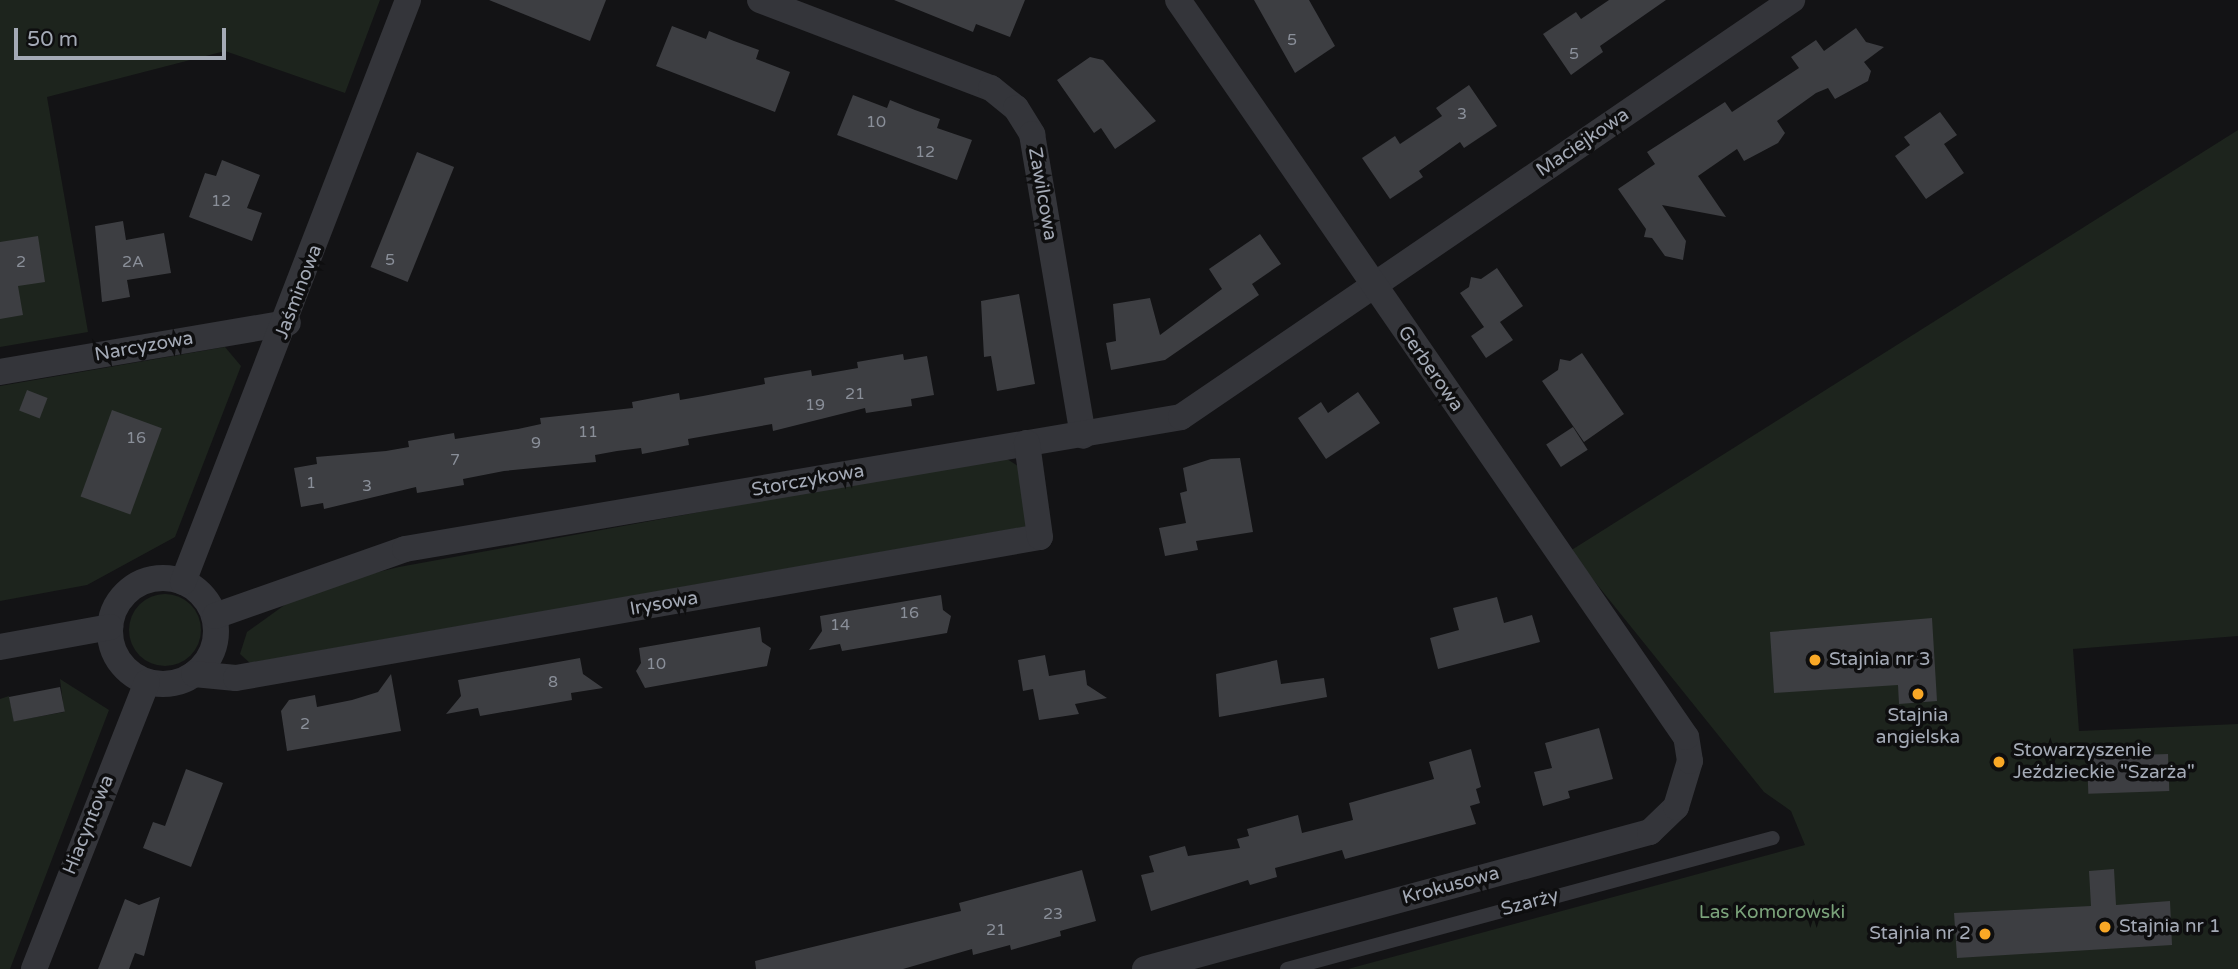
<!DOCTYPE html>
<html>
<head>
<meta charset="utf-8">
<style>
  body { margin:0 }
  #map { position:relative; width:2238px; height:969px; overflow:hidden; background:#131315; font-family:"Varela Round",sans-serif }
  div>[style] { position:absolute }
  .green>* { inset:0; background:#1d241d }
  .round { border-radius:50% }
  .building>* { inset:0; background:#3d3e42; transform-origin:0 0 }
  .lane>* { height:14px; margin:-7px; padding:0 7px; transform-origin:7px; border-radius:7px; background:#34353a }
  .street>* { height:26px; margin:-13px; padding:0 13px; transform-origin:13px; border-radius:13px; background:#34353a }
  .street>.ring { margin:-13px; padding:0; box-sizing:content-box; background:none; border:26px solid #34353a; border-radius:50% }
  .dots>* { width:19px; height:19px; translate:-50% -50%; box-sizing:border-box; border:4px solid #0e0e0f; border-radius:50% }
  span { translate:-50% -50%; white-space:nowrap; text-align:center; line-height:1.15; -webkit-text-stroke:7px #0e0e0f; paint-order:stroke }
  .number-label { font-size:16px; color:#8a8f99 }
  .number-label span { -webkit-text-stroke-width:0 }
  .street-label { font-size:19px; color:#a4aab6 }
  .poi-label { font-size:19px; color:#a4aab6 }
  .left { translate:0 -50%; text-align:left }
  .right { translate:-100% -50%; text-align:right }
  .park-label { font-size:19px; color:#7aa27a }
  .scale { position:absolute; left:14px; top:28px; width:212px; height:32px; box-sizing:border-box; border:4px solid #a4aab6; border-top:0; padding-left:9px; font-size:21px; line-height:24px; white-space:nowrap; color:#a4aab6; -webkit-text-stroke:5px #0e0e0f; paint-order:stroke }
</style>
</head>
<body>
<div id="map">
  <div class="green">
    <i style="clip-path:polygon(0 0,380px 0,345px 93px,225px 51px,47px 97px,88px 332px,0 347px)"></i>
    <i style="clip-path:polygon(2238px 130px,2238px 636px,2073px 649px,2079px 731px,2238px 724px,2238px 969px,1348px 969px,1805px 845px,1791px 811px,1764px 792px,1570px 551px)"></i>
    <i style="clip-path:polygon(225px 347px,241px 366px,175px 537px,87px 585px,0 601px,0 386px)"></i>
    <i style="clip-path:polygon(990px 459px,1007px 459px,1023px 469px,1030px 526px,250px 663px,240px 654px,247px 632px,286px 604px,333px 583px,399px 567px)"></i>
    <i class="round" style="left:129px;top:594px;width:72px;height:72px"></i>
    <i style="clip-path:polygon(60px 679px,109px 710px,10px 969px,0 969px,0 699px,9px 696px,14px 721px,64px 712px)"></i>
  </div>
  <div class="building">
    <i style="clip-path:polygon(489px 0,606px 0,590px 41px)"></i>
    <i style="clip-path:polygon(894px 0,1025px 0,1010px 37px,976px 24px,973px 32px)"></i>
    <i style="clip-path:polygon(1254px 0,1309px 0,1335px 46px,1295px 73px)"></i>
    <i style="clip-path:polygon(1609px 0,1666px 0,1600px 46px,1603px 52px,1571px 75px,1543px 34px,1576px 12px,1581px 19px)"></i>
    <i style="clip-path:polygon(672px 26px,706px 39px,709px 31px,734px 41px,759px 50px,756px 59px,790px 72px,775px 112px,656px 66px)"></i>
    <i style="clip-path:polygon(1856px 28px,1866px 42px,1884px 47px,1864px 62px,1871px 71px,1868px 81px,1835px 99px,1828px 88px,1816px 93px,1777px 121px,1785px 133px,1778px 143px,1744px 161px,1737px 149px,1698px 176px,1726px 217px,1662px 205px,1686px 241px,1683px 260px,1665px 256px,1652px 238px,1644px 237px,1646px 229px,1618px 189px,1655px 164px,1647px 152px,1725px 102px,1732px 112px,1799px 68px,1791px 57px,1816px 40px,1824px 51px)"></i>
    <i style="clip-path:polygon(1090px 57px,1103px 60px,1156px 121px,1115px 149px,1101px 128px,1094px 133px,1057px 80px)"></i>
    <i style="clip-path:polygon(1469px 85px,1497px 126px,1464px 148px,1460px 142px,1439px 157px,1419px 171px,1423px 177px,1390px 199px,1362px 158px,1395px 136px,1400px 144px,1442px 116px,1436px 108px)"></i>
    <i style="clip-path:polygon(853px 95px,887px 108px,890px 100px,915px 110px,940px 119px,937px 128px,972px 140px,957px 180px,837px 135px)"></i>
    <i style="clip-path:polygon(1940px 112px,1957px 135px,1944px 144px,1964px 173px,1926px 199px,1895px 156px,1910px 145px,1904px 137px)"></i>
    <i style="left:417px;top:152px;width:40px;height:124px;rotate:22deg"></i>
    <i style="clip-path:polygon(222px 160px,260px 175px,247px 208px,262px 213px,252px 241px,189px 217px,205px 173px,216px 176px)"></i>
    <i style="clip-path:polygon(123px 221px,126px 240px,164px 233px,171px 273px,127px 280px,130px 297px,102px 302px,95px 226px)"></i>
    <i style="clip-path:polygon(1260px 234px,1281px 264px,1252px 284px,1259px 295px,1165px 360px,1111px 370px,1106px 343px,1116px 341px,1113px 304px,1150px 298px,1160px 335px,1222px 289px,1209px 269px)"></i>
    <i style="clip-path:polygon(38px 236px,45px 282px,18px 286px,23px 315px,0 319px,0 242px)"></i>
    <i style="clip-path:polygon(1497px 268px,1523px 306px,1500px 322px,1513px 340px,1486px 358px,1471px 336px,1484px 327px,1460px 293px,1469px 287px,1471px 277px,1481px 279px)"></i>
    <i style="clip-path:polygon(1019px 294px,1035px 384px,997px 391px,991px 356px,984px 357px,981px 301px)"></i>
    <i style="clip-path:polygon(1582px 353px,1624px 414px,1584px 442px,1542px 381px,1558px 370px,1560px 359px,1570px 361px)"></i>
    <i style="clip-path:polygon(903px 354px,904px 360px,927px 356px,934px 395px,911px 399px,912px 406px,866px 413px,865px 408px,773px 431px,772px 424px,750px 428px,688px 439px,689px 445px,642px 454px,641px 448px,617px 451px,595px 455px,596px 462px,504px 471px,463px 479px,464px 485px,417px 493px,416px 487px,324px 509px,323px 503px,301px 507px,294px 468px,317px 464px,316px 457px,386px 451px,409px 447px,408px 441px,454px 433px,455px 439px,518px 429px,541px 424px,540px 418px,633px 408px,632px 402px,679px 393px,680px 400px,703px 396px,765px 384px,764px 378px,787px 374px,811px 370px,812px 376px,858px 368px,857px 362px)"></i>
    <i style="left:27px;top:390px;width:22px;height:22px;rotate:21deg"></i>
    <i style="clip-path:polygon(1358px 392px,1380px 423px,1326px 459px,1298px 418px,1321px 402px,1328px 413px)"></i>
    <i style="left:112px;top:410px;width:53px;height:92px;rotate:20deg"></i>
    <i style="left:1573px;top:427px;width:27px;height:32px;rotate:57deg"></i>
    <i style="clip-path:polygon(1240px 458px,1253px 532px,1196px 541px,1198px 550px,1165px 556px,1159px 528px,1186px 523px,1180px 493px,1187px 491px,1183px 468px,1211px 459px)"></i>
    <i style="clip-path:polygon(941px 595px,943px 610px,951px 616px,947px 633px,842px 651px,840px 644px,809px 650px,822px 631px,820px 616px)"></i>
    <i style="clip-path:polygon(1497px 597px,1504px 623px,1532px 615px,1540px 642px,1438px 669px,1430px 638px,1459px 630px,1453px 608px)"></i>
    <i style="clip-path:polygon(1932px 618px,1937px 701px,1899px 704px,1898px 685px,1774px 693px,1770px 632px)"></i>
    <i style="clip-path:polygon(760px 627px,762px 642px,771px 648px,767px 666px,645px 688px,636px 671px,641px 663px,639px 648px)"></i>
    <i style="clip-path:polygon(1045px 655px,1049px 676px,1085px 670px,1087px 685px,1107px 698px,1075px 704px,1079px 714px,1039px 720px,1033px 689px,1023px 691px,1018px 660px)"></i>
    <i style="clip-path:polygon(580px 658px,583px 674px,603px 688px,571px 693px,572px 700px,480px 716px,478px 708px,446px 714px,461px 696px,458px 680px)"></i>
    <i style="clip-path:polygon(1277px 660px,1281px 684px,1324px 678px,1327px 697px,1219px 717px,1216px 674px)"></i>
    <i style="clip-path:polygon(391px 674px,401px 731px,287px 751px,281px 711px,289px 700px,315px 695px,317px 707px,352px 700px,378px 692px)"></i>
    <i style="left:60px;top:687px;width:25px;height:52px;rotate:79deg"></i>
    <i style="clip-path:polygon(1599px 728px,1613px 779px,1568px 791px,1570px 798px,1543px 806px,1534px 772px,1552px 768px,1545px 743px)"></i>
    <i style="clip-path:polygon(1471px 749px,1481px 787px,1476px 789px,1480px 803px,1470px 806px,1476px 824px,1345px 859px,1342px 850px,1275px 868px,1277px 877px,1250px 885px,1248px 880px,1151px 911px,1141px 875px,1154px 872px,1149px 856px,1185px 846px,1188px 856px,1240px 848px,1237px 839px,1249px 836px,1247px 829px,1298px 815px,1302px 833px,1353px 820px,1349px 803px,1434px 779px,1429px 762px)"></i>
    <i style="left:2168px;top:754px;width:37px;height:81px;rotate:88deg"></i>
    <i style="clip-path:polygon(186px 769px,223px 783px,191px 867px,143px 848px,153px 822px,165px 826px)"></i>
    <i style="clip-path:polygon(2114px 869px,2116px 905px,2170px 901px,2172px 945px,1957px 958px,1954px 913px,2091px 906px,2089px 871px)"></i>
    <i style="clip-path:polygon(1082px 870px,1096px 921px,1060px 931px,1061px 936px,1011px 950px,1010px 945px,973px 955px,972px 949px,903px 969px,756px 969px,755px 961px,961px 911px,959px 903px)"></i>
    <i style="clip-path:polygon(160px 897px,144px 956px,135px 953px,129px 969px,98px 969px,125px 899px,139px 905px)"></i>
  </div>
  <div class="lane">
    <i style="left:1287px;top:969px;width:503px;rotate:-15.09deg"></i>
  </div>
  <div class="street">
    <i style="left:760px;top:0;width:247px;rotate:20.9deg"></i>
    <i style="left:991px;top:88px;width:32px;rotate:39deg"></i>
    <i style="left:1016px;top:108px;width:31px;rotate:58deg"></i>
    <i style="left:1032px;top:134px;width:306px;rotate:80.4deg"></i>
    <i style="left:0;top:372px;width:292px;rotate:-9.7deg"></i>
    <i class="ring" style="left:110px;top:578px;width:80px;height:80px"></i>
    <i style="left:183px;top:582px;width:624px;rotate:-68.86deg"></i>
    <i style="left:215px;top:616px;width:201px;rotate:-19.4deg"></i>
    <i style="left:405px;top:549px;width:787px;rotate:-9.65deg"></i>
    <i style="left:1181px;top:417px;width:740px;rotate:-34.31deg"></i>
    <i style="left:0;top:647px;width:112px;rotate:-10.3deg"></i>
    <i style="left:194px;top:674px;width:42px;rotate:5.4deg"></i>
    <i style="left:236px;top:678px;width:816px;rotate:-9.95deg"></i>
    <i style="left:1040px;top:537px;width:95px;rotate:-97.9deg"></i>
    <i style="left:34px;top:969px;width:308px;rotate:-68.5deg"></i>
    <i style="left:1145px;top:969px;width:523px;rotate:-15.18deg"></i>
    <i style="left:1650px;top:832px;width:36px;rotate:-44deg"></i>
    <i style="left:1676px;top:807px;width:48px;rotate:-73.1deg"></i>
    <i style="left:1690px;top:761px;width:24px;rotate:-99deg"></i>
    <i style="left:1686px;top:737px;width:895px;rotate:-124.58deg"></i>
  </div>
  <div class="dots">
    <i style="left:1815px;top:660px;background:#f9a826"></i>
    <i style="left:1918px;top:694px;background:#f9a826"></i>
    <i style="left:1999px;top:762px;background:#f9a826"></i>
    <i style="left:2105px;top:927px;background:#f9a826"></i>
    <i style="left:1985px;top:934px;background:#f9a826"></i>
  </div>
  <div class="number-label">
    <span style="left:1292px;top:40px">5</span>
    <span style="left:1574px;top:54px">5</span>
    <span style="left:1462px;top:114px">3</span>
    <span style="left:876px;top:122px">10</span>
    <span style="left:925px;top:152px">12</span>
    <span style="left:221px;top:201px">12</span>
    <span style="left:390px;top:260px">5</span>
    <span style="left:21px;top:262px">2</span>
    <span style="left:133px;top:262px">2A</span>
    <span style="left:855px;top:394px">21</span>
    <span style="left:815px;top:405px">19</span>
    <span style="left:588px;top:432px">11</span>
    <span style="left:136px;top:438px">16</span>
    <span style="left:536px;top:443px">9</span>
    <span style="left:455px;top:460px">7</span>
    <span style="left:311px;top:483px">1</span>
    <span style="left:367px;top:486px">3</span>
    <span style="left:909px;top:613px">16</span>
    <span style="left:840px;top:625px">14</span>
    <span style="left:656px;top:664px">10</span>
    <span style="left:553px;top:682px">8</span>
    <span style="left:305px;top:724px">2</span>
    <span style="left:1053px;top:914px">23</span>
    <span style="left:996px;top:930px">21</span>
  </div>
  <div class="street-label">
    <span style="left:1583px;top:143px;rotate:-34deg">Maciejkowa</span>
    <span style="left:1042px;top:194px;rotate:80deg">Zawilcowa</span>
    <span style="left:299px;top:292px;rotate:-69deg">Jaśminowa</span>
    <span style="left:144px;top:347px;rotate:-10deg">Narcyzowa</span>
    <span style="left:1430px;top:369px;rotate:55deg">Gerberowa</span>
    <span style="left:808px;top:481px;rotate:-10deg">Storczykowa</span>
    <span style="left:664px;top:604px;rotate:-10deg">Irysowa</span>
    <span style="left:89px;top:825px;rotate:-68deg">Hiacyntowa</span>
    <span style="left:1451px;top:886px;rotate:-15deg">Krokusowa</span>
    <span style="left:1530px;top:903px;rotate:-15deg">Szarży</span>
  </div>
  <div class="poi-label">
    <span class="left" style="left:1829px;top:660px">Stajnia nr 3</span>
    <span style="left:1918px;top:727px">Stajnia<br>angielska</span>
    <span class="left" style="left:2013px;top:762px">Stowarzyszenie<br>Jeździeckie "Szarża"</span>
    <span class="left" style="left:2119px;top:927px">Stajnia nr 1</span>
    <span class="right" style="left:1971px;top:934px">Stajnia nr 2</span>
  </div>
  <div class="park-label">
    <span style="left:1772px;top:913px">Las Komorowski</span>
  </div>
  <div class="scale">50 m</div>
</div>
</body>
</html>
